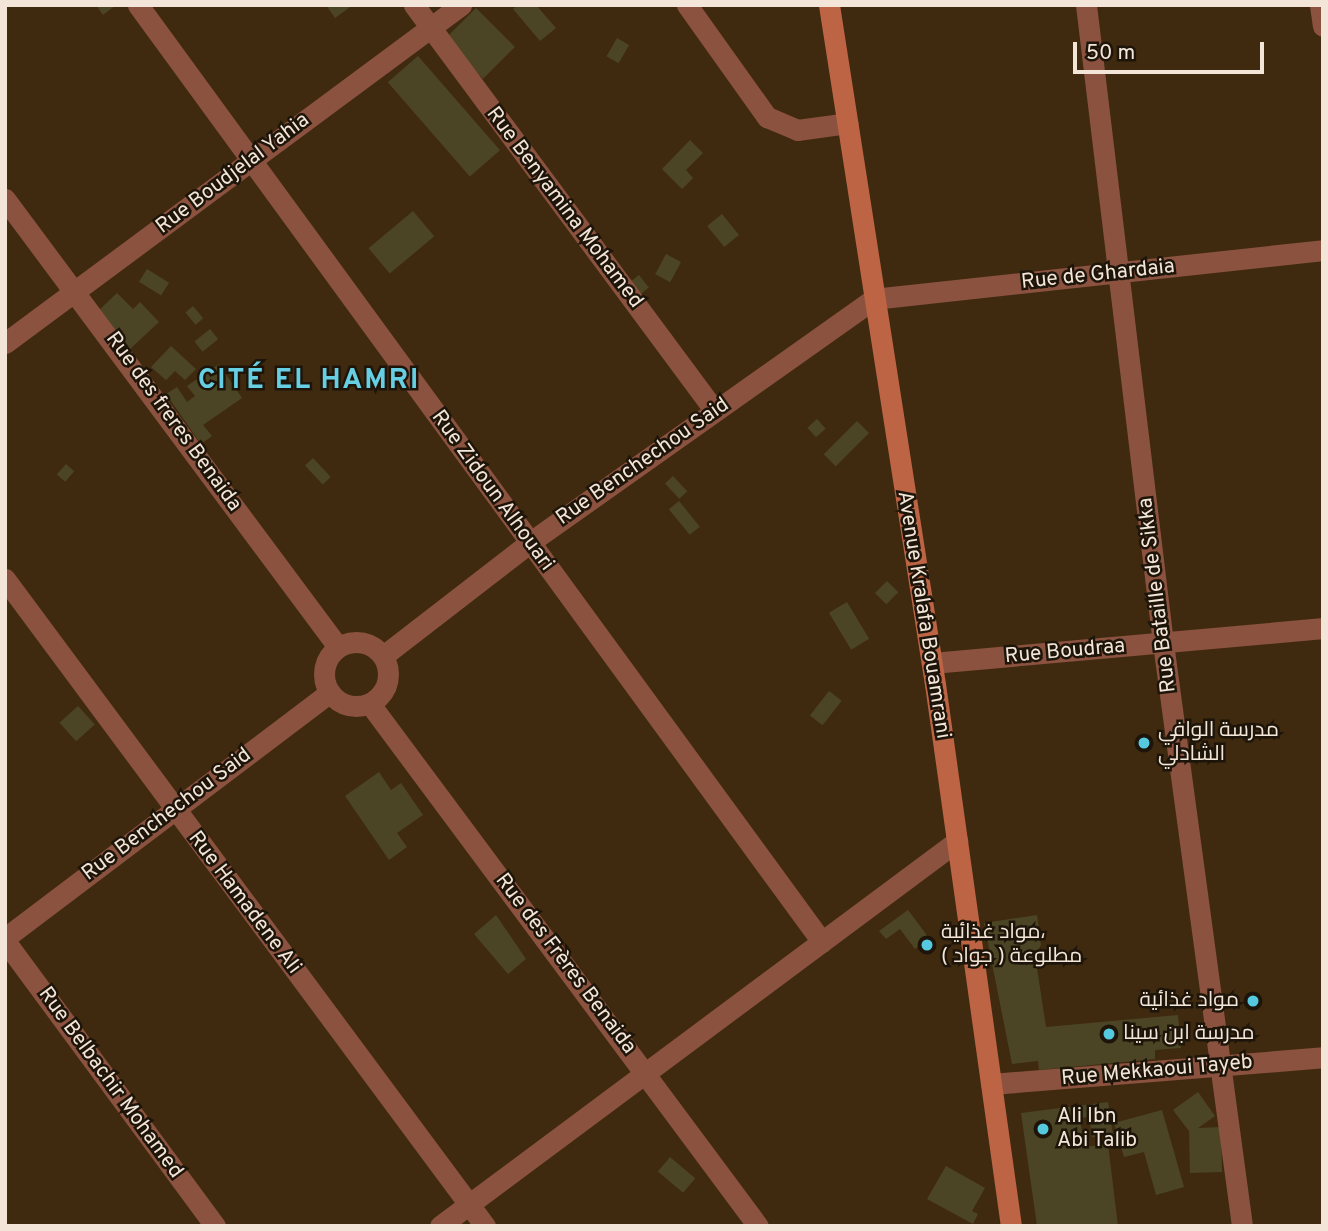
<!DOCTYPE html>
<html>
<head>
<meta charset="utf-8">
<style>
  body { margin:0 }
  #map { position:relative; width:1328px; height:1231px; overflow:hidden; background:#3f2a10; font-family:Overpass,Cairo,sans-serif }
  div>[style] { position:absolute }
  .building>* { inset:0; background:#4c4525; transform-origin:0 0 }
  .street>* { height:21px; margin:-10.5px; padding:0 10.5px; transform-origin:10.5px; border-radius:10.5px; background:#8b523f }
  .street>.ring { margin:-10.5px; padding:0; box-sizing:content-box; background:none; border:21px solid #8b523f; border-radius:50% }
  .secondary>* { height:21px; margin:-10.5px; padding:0 10.5px; transform-origin:10.5px; border-radius:10.5px; background:#bd6445 }
  .dots>* { width:19px; height:19px; translate:-50% -50%; box-sizing:border-box; border:4px solid #1e150a; border-radius:50% }
  span { translate:-50% -50%; white-space:nowrap; text-align:center; line-height:1.15; -webkit-text-stroke:5px #1e150a; paint-order:stroke }
  .street-label { font-size:21px; color:#f3e5d7 }
  .poi-label { font-size:21px; color:#f3e5d7 }
  .left { translate:0 -50%; text-align:left }
  .right { translate:-100% -50%; text-align:right }
  .district-label { font-size:28px; color:#67cfe3; font-weight:700; letter-spacing:2px }
  .frame { position:absolute; inset:0; border:7px solid #f3e5d7; pointer-events:none }
  .scale { position:absolute; left:1073px; top:42px; width:191px; height:32px; box-sizing:border-box; border:4px solid #f3e5d7; border-top:0; padding-left:9px; font-size:21px; line-height:24px; white-space:nowrap; color:#f3e5d7; -webkit-text-stroke:5px #1e150a; paint-order:stroke }
</style>
</head>
<body>
<div id="map">
  <div class="building">
    <i style="clip-path:polygon(96px 5px,116px 5px,103px 15px)"></i>
    <i style="clip-path:polygon(326px 5px,353px 5px,335px 18px)"></i>
    <i style="clip-path:polygon(518px 5px,536px 5px,556px 28px,540px 41px,513px 9px)"></i>
    <i style="left:476px;top:8px;width:55px;height:45px;rotate:45deg"></i>
    <i style="left:617px;top:38px;width:14px;height:21px;rotate:30deg"></i>
    <i style="left:418px;top:56px;width:125px;height:40px;rotate:49deg"></i>
    <i style="clip-path:polygon(690px 140px,703px 153px,686px 170px,693px 178px,682px 189px,662px 169px)"></i>
    <i style="left:413px;top:211px;width:33px;height:58px;rotate:50deg"></i>
    <i style="left:722px;top:214px;width:27px;height:19px;rotate:51deg"></i>
    <i style="left:666px;top:254px;width:17px;height:23px;rotate:28deg"></i>
    <i style="left:147px;top:269px;width:26px;height:15px;rotate:32deg"></i>
    <i style="left:639px;top:275px;width:16px;height:13px;rotate:52deg"></i>
    <i style="clip-path:polygon(117px 293px,133px 309px,140px 302px,159px 322px,129px 350px,95px 314px)"></i>
    <i style="left:193px;top:306px;width:16px;height:10px;rotate:50deg"></i>
    <i style="left:210px;top:329px;width:13px;height:20px;rotate:51deg"></i>
    <i style="clip-path:polygon(171px 346px,196px 369px,185px 380px,175px 371px,166px 380px,151px 367px)"></i>
    <i style="clip-path:polygon(219px 364px,242px 398px,203px 425px,212px 436px,201px 444px,166px 394px,177px 387px,187px 402px,195px 396px,187px 386px)"></i>
    <i style="left:817px;top:419px;width:13px;height:13px;rotate:48deg"></i>
    <i style="left:857px;top:421px;width:17px;height:47px;rotate:45deg"></i>
    <i style="left:313px;top:458px;width:26px;height:11px;rotate:47deg"></i>
    <i style="left:66px;top:464px;width:11px;height:14px;rotate:41deg"></i>
    <i style="left:673px;top:476px;width:21px;height:11px;rotate:47deg"></i>
    <i style="left:679px;top:501px;width:33px;height:13px;rotate:51deg"></i>
    <i style="left:887px;top:581px;width:16px;height:17px;rotate:45deg"></i>
    <i style="left:847px;top:602px;width:43px;height:21px;rotate:59deg"></i>
    <i style="left:829px;top:691px;width:16px;height:31px;rotate:38deg"></i>
    <i style="left:78px;top:706px;width:25px;height:25px;rotate:48deg"></i>
    <i style="clip-path:polygon(379px 772px,391px 790px,401px 783px,423px 815px,397px 833px,407px 847px,389px 860px,345px 796px)"></i>
    <i style="clip-path:polygon(908px 910px,929px 938px,915px 949px,900px 929px,886px 939px,879px 931px)"></i>
    <i style="clip-path:polygon(496px 915px,526px 959px,508px 974px,474px 934px)"></i>
    <i style="clip-path:polygon(1037px 915px,1041px 945px,1035px 955px,1046px 1027px,1178px 1015px,1181px 1048px,1155px 1050px,1155px 1059px,1039px 1070px,1038px 1061px,1012px 1064px,984px 923px)"></i>
    <i style="clip-path:polygon(1198px 1092px,1215px 1116px,1198px 1128px,1221px 1127px,1222px 1172px,1190px 1173px,1189px 1131px,1173px 1110px)"></i>
    <i style="clip-path:polygon(1108px 1102px,1113px 1135px,1092px 1137px,1089px 1117px,1080px 1118px,1084px 1147px,1108px 1144px,1118px 1226px,1037px 1226px,1021px 1113px)"></i>
    <i style="clip-path:polygon(1162px 1110px,1184px 1187px,1156px 1195px,1144px 1152px,1124px 1157px,1114px 1123px)"></i>
    <i style="left:670px;top:1157px;width:33px;height:19px;rotate:40deg"></i>
    <i style="clip-path:polygon(946px 1166px,985px 1188px,972px 1211px,978px 1214px,973px 1224px,927px 1199px)"></i>
  </div>
  <div class="street">
    <i style="left:138px;top:5px;width:1160px;rotate:53.87deg"></i>
    <i style="left:414px;top:5px;width:505px;rotate:53.45deg"></i>
    <i style="left:687px;top:5px;width:138px;rotate:54.5deg"></i>
    <i style="left:767px;top:117px;width:33px;rotate:23deg"></i>
    <i style="left:797px;top:130px;width:51px;rotate:-7.8deg"></i>
    <i style="left:1086px;top:5px;width:643px;rotate:83.12deg"></i>
    <i style="left:1163px;top:643px;width:588px;rotate:82.28deg"></i>
    <i style="left:1320px;top:5px;width:21px;rotate:82deg"></i>
    <i style="left:5px;top:199px;width:558px;rotate:53.38deg"></i>
    <i style="left:5px;top:343px;width:568px;rotate:-36.55deg"></i>
    <i style="left:5px;top:579px;width:806px;rotate:53.43deg"></i>
    <i class="ring" style="left:324px;top:642px;width:43px;height:43px"></i>
    <i style="left:383px;top:656px;width:185px;rotate:-37.7deg"></i>
    <i style="left:529px;top:543px;width:422px;rotate:-35.3deg"></i>
    <i style="left:873px;top:299px;width:453px;rotate:-6.2deg"></i>
    <i style="left:932px;top:663px;width:393px;rotate:-5.1deg"></i>
    <i style="left:370px;top:704px;width:650px;rotate:53.38deg"></i>
    <i style="left:5px;top:938px;width:406px;rotate:-37.1deg"></i>
    <i style="left:5px;top:941px;width:354px;rotate:53.6deg"></i>
    <i style="left:991px;top:1084px;width:333px;rotate:-4.6deg"></i>
    <i style="left:440px;top:1226px;width:645px;rotate:-36.67deg"></i>
  </div>
  <div class="secondary">
    <i style="left:829px;top:5px;width:687px;rotate:81.13deg"></i>
    <i style="left:935px;top:684px;width:547px;rotate:82.02deg"></i>
  </div>
  <div class="dots">
    <i style="left:1144px;top:743px;background:#55cadf"></i>
    <i style="left:927px;top:945px;background:#55cadf"></i>
    <i style="left:1253px;top:1001px;background:#55cadf"></i>
    <i style="left:1109px;top:1034px;background:#55cadf"></i>
    <i style="left:1043px;top:1129px;background:#55cadf"></i>
  </div>
  <div class="street-label">
    <span style="left:233px;top:174px;rotate:-37deg">Rue Boudjelal Yahia</span>
    <span style="left:564px;top:208px;rotate:53deg">Rue Benyamina Mohamed</span>
    <span style="left:1098px;top:275px;rotate:-6deg">Rue de Ghardaia</span>
    <span style="left:173px;top:422px;rotate:54deg">Rue des freres Benaida</span>
    <span style="left:643px;top:462px;rotate:-35deg">Rue Benchechou Said</span>
    <span style="left:492px;top:491px;rotate:54deg">Rue Zidoun Alhouari</span>
    <span style="left:1158px;top:595px;rotate:-97deg">Rue Bataille de Sikka</span>
    <span style="left:923px;top:615px;rotate:81deg">Avenue Kralafa Bouamrani</span>
    <span style="left:1065px;top:652px;rotate:-5deg">Rue Boudraa</span>
    <span style="left:167px;top:815px;rotate:-37deg">Rue Benchechou Said</span>
    <span style="left:244px;top:903px;rotate:53deg">Rue Hamadene Ali</span>
    <span style="left:565px;top:964px;rotate:53deg">Rue des Frères Benaida</span>
    <span style="left:1157px;top:1071px;rotate:-5deg">Rue Mekkaoui Tayeb</span>
    <span style="left:110px;top:1083px;rotate:54deg">Rue Belbachir Mohamed</span>
  </div>
  <div class="poi-label">
    <span class="left" style="left:1158px;top:743px">مدرسة الوافي<br>الشادلي</span>
    <span class="left" style="left:941px;top:945px">مواد غذائية،<br>مطلوعة ( جواد )</span>
    <span class="right" style="left:1239px;top:1001px">مواد غذائية</span>
    <span class="left" style="left:1123px;top:1034px">مدرسة ابن سينا</span>
    <span class="left" style="left:1057px;top:1129px">Ali Ibn<br>Abi Talib</span>
  </div>
  <div class="district-label">
    <span style="left:309px;top:381px">CITÉ EL HAMRI</span>
  </div>
  <div class="frame"></div>
  <div class="scale">50 m</div>
</div>
</body>
</html>
